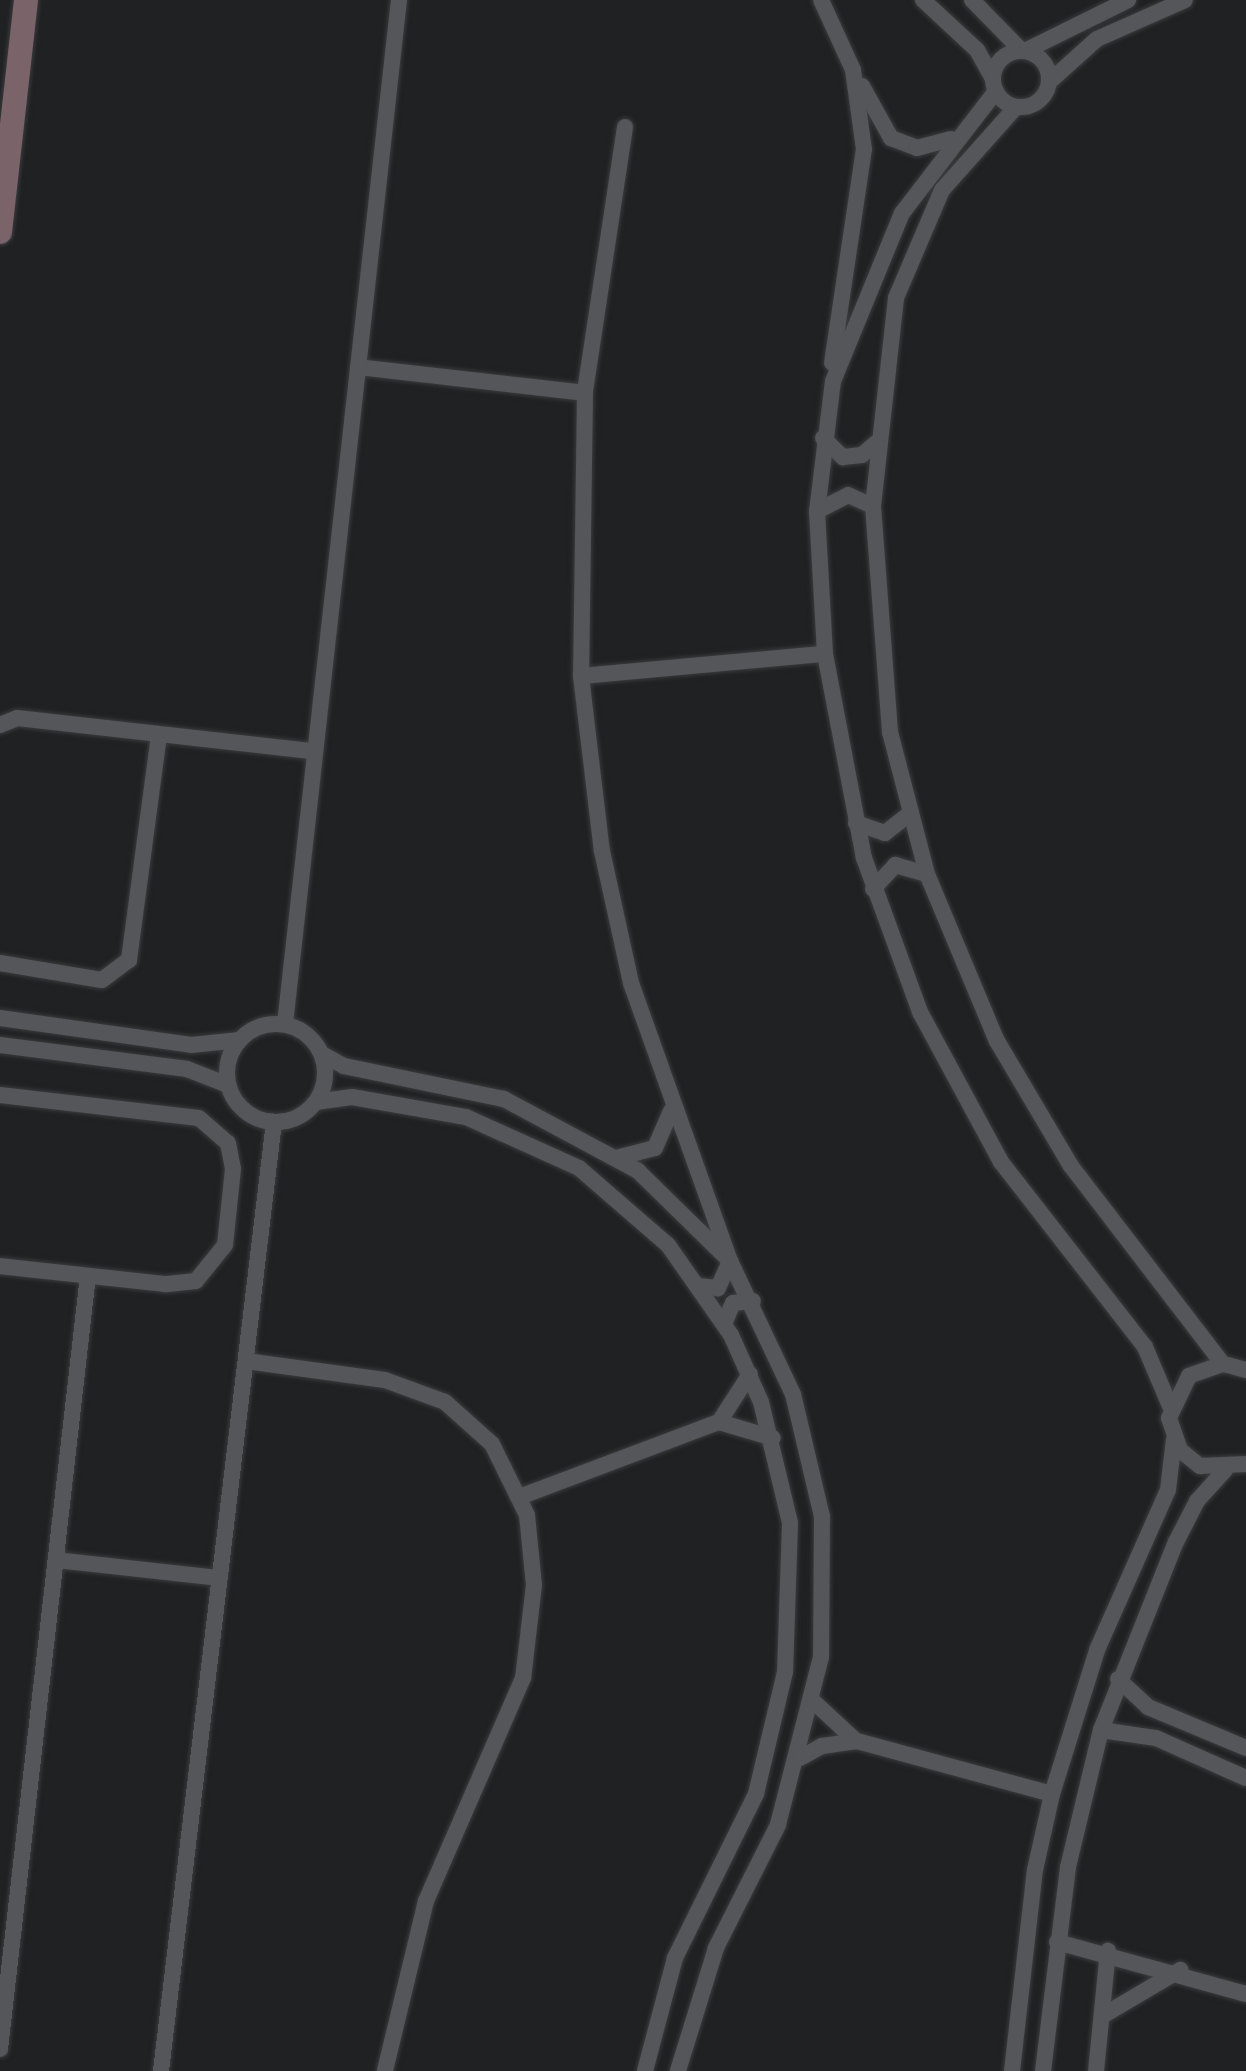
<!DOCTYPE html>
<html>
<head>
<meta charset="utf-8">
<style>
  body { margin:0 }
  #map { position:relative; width:1246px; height:2071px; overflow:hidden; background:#202123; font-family:"Golos Text",sans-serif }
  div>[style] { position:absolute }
  .roads { filter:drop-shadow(0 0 2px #3a3b3d) drop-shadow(0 0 2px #3a3b3d) }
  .street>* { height:16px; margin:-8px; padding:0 8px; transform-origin:8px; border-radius:8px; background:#555659 }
  .street>.ring { margin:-8px; padding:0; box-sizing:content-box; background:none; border:16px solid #555659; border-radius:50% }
  .secondary>* { height:24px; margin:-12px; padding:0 12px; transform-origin:12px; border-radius:12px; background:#7b636a }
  span { translate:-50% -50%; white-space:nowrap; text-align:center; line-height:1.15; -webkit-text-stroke:8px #202123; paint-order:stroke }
</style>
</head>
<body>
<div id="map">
  <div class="roads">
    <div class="street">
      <i style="left:821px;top:0;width:77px;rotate:65.4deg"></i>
      <i style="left:853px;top:70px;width:80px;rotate:82.1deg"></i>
      <i style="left:864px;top:149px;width:216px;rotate:98.5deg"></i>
      <i style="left:923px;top:0;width:74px;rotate:42.8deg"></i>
      <i style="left:977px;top:50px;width:33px;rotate:61deg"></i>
      <i style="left:972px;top:0;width:71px;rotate:45.6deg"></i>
      <i class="ring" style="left:993px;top:51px;width:40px;height:40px"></i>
      <i style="left:1025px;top:51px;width:115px;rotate:-26.3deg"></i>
      <i style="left:1049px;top:82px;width:64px;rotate:-41.9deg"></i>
      <i style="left:1097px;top:39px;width:96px;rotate:-23.9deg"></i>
      <i style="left:862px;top:86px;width:60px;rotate:60.9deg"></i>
      <i style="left:891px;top:138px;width:28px;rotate:21deg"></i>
      <i style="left:917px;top:148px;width:35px;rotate:-15deg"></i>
      <i style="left:996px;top:91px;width:154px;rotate:127.6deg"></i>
      <i style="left:902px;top:213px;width:182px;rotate:112.3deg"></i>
      <i style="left:833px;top:381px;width:131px;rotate:97deg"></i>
      <i style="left:817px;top:511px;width:143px;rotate:86.8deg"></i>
      <i style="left:825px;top:654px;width:208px;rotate:79.2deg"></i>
      <i style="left:864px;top:858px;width:164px;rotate:70deg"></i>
      <i style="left:920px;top:1012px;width:170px;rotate:61.6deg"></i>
      <i style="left:1001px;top:1162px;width:234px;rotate:52.1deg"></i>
      <i style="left:1145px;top:1347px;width:64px;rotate:67deg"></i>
      <i style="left:1016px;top:107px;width:111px;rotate:131.7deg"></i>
      <i style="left:942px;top:190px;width:117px;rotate:113.1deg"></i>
      <i style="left:896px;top:298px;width:209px;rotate:96.3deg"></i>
      <i style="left:873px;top:506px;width:227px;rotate:85.7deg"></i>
      <i style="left:890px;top:732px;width:147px;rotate:75.4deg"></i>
      <i style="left:927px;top:874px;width:181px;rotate:67.3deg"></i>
      <i style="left:997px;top:1041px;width:145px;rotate:59.4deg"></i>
      <i style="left:1071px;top:1166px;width:250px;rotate:52.5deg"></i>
      <i style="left:625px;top:127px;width:269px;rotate:98.6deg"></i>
      <i style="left:585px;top:393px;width:283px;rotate:90.8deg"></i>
      <i style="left:581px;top:676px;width:176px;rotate:83.2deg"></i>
      <i style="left:602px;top:851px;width:135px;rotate:77.6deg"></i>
      <i style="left:631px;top:983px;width:295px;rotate:70.4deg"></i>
      <i style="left:730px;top:1261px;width:30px;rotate:114deg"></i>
      <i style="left:718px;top:1288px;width:20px;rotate:-174deg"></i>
      <i style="left:358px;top:367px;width:228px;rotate:6.5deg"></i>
      <i style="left:823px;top:438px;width:28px;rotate:44deg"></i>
      <i style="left:843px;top:457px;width:19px;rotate:-6deg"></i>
      <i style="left:862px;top:455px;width:18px;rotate:-41deg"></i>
      <i style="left:817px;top:511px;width:35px;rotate:-27deg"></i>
      <i style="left:848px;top:495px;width:27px;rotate:24deg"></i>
      <i style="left:581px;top:676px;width:245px;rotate:-5.2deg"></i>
      <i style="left:0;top:725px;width:18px;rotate:-22deg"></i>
      <i style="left:17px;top:718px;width:298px;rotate:6.4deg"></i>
      <i style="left:856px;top:823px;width:31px;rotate:19deg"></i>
      <i style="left:885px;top:833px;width:31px;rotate:-38deg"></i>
      <i style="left:873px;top:889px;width:33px;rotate:-47deg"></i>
      <i style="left:895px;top:865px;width:33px;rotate:16deg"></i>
      <i style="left:0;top:963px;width:103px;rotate:9.5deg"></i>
      <i style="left:102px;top:980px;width:34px;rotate:-37deg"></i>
      <i style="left:129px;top:960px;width:227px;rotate:-82.4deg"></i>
      <i style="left:0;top:1018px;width:193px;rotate:8deg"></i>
      <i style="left:191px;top:1045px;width:49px;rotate:-5.8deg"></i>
      <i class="ring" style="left:227px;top:1024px;width:82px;height:82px"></i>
      <i style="left:285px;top:1024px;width:1030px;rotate:-83.65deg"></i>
      <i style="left:0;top:1045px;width:189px;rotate:7.3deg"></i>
      <i style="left:187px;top:1069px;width:44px;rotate:21.3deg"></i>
      <i style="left:322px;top:1054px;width:25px;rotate:29deg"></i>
      <i style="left:344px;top:1066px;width:163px;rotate:11.7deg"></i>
      <i style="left:504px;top:1099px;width:152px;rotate:28.2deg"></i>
      <i style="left:638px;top:1171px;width:129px;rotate:44.4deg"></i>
      <i style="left:730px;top:1261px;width:147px;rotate:64.7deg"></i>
      <i style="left:793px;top:1394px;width:126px;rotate:76.7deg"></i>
      <i style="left:822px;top:1517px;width:140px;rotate:90.4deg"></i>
      <i style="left:821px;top:1657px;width:173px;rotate:104.4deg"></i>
      <i style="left:778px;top:1825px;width:138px;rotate:116.8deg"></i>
      <i style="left:716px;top:1948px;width:129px;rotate:107.2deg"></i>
      <i style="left:0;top:1095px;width:200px;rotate:6.6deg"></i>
      <i style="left:199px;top:1118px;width:38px;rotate:41deg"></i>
      <i style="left:228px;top:1143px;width:26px;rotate:79deg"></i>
      <i style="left:233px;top:1169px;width:76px;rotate:96deg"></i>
      <i style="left:225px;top:1245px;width:46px;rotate:128.9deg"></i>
      <i style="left:196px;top:1281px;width:31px;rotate:174deg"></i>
      <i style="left:165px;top:1284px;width:166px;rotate:-173.8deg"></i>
      <i style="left:316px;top:1102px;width:36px;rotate:-8deg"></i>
      <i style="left:352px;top:1097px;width:116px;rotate:10deg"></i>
      <i style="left:466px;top:1117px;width:124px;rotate:24.3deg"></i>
      <i style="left:579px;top:1168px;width:118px;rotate:40.9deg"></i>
      <i style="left:668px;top:1245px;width:110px;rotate:55deg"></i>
      <i style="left:731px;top:1335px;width:73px;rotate:65.9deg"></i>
      <i style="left:761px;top:1402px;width:124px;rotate:76.5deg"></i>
      <i style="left:790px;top:1523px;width:149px;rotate:91.9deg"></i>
      <i style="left:785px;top:1672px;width:125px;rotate:103.4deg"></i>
      <i style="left:756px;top:1794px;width:183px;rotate:116.3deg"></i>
      <i style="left:675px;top:1958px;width:117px;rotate:104.9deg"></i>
      <i style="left:616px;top:1158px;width:40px;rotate:-14.4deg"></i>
      <i style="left:655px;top:1148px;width:40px;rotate:-66.6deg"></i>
      <i style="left:724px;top:1324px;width:23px;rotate:-67deg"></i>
      <i style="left:733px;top:1303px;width:20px;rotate:-6deg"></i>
      <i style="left:246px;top:1361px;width:140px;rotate:7.8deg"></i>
      <i style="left:385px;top:1380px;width:64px;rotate:20.1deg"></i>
      <i style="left:445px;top:1402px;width:63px;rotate:41.8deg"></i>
      <i style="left:492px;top:1444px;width:79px;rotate:63.8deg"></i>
      <i style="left:527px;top:1515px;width:70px;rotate:84.3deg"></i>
      <i style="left:534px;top:1585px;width:94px;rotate:96.7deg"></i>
      <i style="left:523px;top:1678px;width:243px;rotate:113.5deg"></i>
      <i style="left:426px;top:1901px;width:175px;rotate:103.6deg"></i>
      <i style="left:1246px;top:1370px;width:24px;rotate:-165deg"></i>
      <i style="left:1223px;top:1364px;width:36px;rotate:161deg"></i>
      <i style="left:1189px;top:1376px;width:47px;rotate:115.5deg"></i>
      <i style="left:1169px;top:1418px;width:34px;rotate:71deg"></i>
      <i style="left:1180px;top:1450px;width:26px;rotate:39deg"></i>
      <i style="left:1200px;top:1466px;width:46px;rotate:-2.5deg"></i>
      <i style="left:719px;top:1422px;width:56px;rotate:16.5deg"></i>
      <i style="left:522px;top:1496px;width:210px;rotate:-20.6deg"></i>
      <i style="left:719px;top:1422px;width:57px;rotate:-57.1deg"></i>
      <i style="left:56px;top:1560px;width:164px;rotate:6.3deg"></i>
      <i style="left:1118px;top:1679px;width:41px;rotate:43deg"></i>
      <i style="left:1148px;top:1707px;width:106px;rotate:22.7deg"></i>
      <i style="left:813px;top:1701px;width:59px;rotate:42.9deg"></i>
      <i style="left:1101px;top:1730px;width:56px;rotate:8.3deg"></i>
      <i style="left:1156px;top:1738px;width:98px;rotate:24deg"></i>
      <i style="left:800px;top:1758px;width:25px;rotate:-29deg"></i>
      <i style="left:822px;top:1746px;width:35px;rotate:-8deg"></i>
      <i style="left:857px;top:1741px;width:202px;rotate:15.2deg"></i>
      <i style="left:1057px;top:1942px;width:196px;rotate:15.4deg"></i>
      <i style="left:1102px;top:2016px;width:91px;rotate:-30.5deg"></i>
      <i style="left:0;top:2049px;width:778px;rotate:-83.51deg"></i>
      <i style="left:161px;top:2071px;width:956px;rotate:-83.21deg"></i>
      <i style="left:1012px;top:2071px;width:202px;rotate:-83.5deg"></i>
      <i style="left:1035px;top:1870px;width:78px;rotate:-77.4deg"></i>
      <i style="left:1052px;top:1794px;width:151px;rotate:-72.6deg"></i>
      <i style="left:1097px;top:1650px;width:175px;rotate:-66.1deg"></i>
      <i style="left:1168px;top:1490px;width:51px;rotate:-83.3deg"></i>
      <i style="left:1043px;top:2071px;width:206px;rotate:-83deg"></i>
      <i style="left:1068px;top:1867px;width:141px;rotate:-76.5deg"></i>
      <i style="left:1101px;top:1730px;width:202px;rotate:-68.3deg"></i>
      <i style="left:1176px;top:1542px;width:46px;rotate:-62.9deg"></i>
      <i style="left:1197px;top:1501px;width:42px;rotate:-47.9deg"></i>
      <i style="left:1096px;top:2071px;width:121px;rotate:-84.3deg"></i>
    </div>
    <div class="secondary">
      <i style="left:0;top:232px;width:233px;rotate:-83.6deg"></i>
    </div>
  </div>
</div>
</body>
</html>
